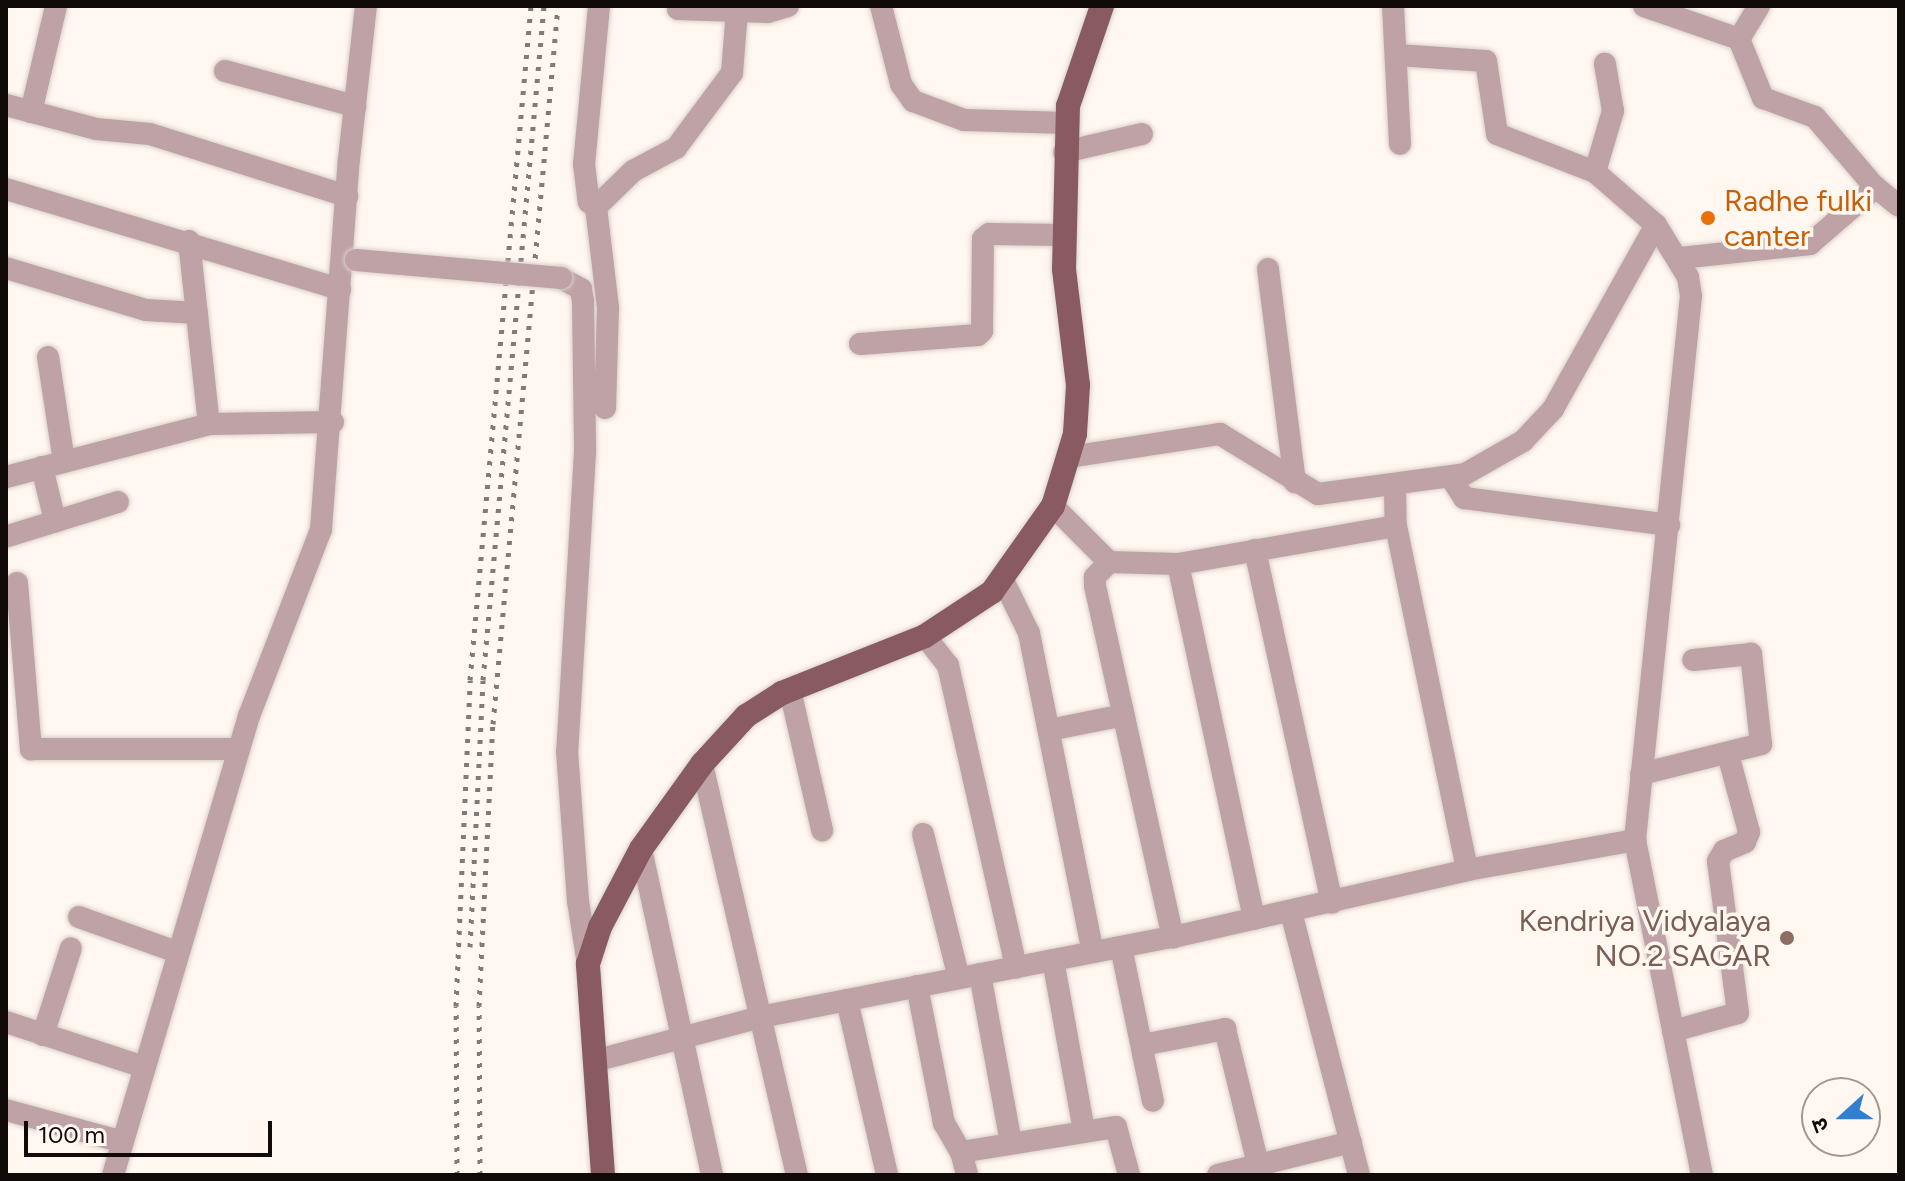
<!DOCTYPE html>
<html>
<head>
<meta charset="utf-8">
<style>
  body { margin:0 }
  #map { position:relative; width:1905px; height:1181px; overflow:hidden; background:#fff7f0; font-family:Figtree,"Noto Sans Devanagari",sans-serif }
  div>[style] { position:absolute }
  .roads { filter:drop-shadow(0 0 2px #d9d1cb) drop-shadow(0 0 2px #d9d1cb) }
  .minor>* { height:22px; margin:-11px; padding:0 11px; transform-origin:11px; border-radius:11px; background:#bea2a5 }
  .major>* { height:24px; margin:-12px; padding:0 12px; transform-origin:12px; border-radius:12px; background:#895b61 }
  .rail>* { height:5px; margin-top:-2.5px; transform-origin:0; background:repeating-linear-gradient(90deg,#817a76 0 4px,transparent 0 12px) }
  .bridges { filter:drop-shadow(0 0 2px #d9d1cb) drop-shadow(0 0 2px #d9d1cb) }
  .minor-bridge>* { height:22px; margin:-11px; padding:0 11px; transform-origin:11px; border-radius:11px; background:#bea2a5 }
  .dots>* { width:22px; height:22px; translate:-50% -50%; box-sizing:border-box; border:4px solid #fff7f0; border-radius:50% }
  span { translate:-50% -50%; white-space:nowrap; text-align:center; line-height:1.15; -webkit-text-stroke:7px #fff7f0; paint-order:stroke }
  .food-label { font-size:30px; color:#c56008 }
  .left { translate:0 -50%; text-align:left }
  .education-label { font-size:30px; color:#785e54 }
  .right { translate:-100% -50%; text-align:right }
  .frame { position:absolute; inset:0; border:8px solid #100b08; pointer-events:none }
  .north { position:absolute; left:1801px; top:1077px; width:80px; height:80px; box-sizing:border-box; background:#fff7f0; border:2px solid #9f9993; border-radius:50%; rotate:249deg; font-size:22px; font-weight:700; line-height:32px; text-align:center; color:#100b08 }
  .north::after { content:''; display:block; margin:auto; width:28px; height:36px; background:#327ecf; clip-path:polygon(50% 0,100% 100%,50% 72%,0 100%) }
  .scale { position:absolute; left:24px; top:1121px; width:248px; height:36px; box-sizing:border-box; border:4px solid #100b08; border-top:0; padding-left:10px; font-size:24px; line-height:28px; white-space:nowrap; color:#100b08; -webkit-text-stroke:6px #fff7f0; paint-order:stroke }
</style>
</head>
<body>
<div id="map">
  <div class="roads">
    <div class="minor">
      <i style="left:599px;top:6px;width:159px;rotate:95.4deg"></i>
      <i style="left:584px;top:164px;width:38px;rotate:83deg"></i>
      <i style="left:589px;top:202px;width:9px;rotate:36deg"></i>
      <i style="left:596px;top:207px;width:52px;rotate:-44.2deg"></i>
      <i style="left:633px;top:171px;width:49px;rotate:-28.1deg"></i>
      <i style="left:676px;top:148px;width:94px;rotate:-53.3deg"></i>
      <i style="left:732px;top:73px;width:62px;rotate:-85.4deg"></i>
      <i style="left:881px;top:6px;width:81px;rotate:75.6deg"></i>
      <i style="left:901px;top:84px;width:21px;rotate:55deg"></i>
      <i style="left:913px;top:101px;width:54px;rotate:20.4deg"></i>
      <i style="left:964px;top:120px;width:103px;rotate:1.7deg"></i>
      <i style="left:1393px;top:6px;width:138px;rotate:87.1deg"></i>
      <i style="left:1644px;top:6px;width:101px;rotate:19.2deg"></i>
      <i style="left:1759px;top:6px;width:39px;rotate:121deg"></i>
      <i style="left:1739px;top:39px;width:64px;rotate:67.9deg"></i>
      <i style="left:1763px;top:98px;width:55px;rotate:20.1deg"></i>
      <i style="left:1815px;top:117px;width:89px;rotate:49.5deg"></i>
      <i style="left:1873px;top:185px;width:33px;rotate:39deg"></i>
      <i style="left:678px;top:9px;width:90px;rotate:1.9deg"></i>
      <i style="left:768px;top:12px;width:21px;rotate:-17deg"></i>
      <i style="left:1397px;top:55px;width:89px;rotate:3.9deg"></i>
      <i style="left:1486px;top:61px;width:74px;rotate:81.4deg"></i>
      <i style="left:1497px;top:134px;width:105px;rotate:21.2deg"></i>
      <i style="left:1595px;top:172px;width:81px;rotate:41deg"></i>
      <i style="left:1656px;top:225px;width:61px;rotate:58.4deg"></i>
      <i style="left:1688px;top:277px;width:19px;rotate:81deg"></i>
      <i style="left:1691px;top:296px;width:547px;rotate:95.88deg"></i>
      <i style="left:1635px;top:840px;width:342px;rotate:78.7deg"></i>
      <i style="left:225px;top:71px;width:135px;rotate:15.1deg"></i>
      <i style="left:6px;top:105px;width:93px;rotate:14.9deg"></i>
      <i style="left:96px;top:129px;width:54px;rotate:5.3deg"></i>
      <i style="left:150px;top:134px;width:207px;rotate:17.5deg"></i>
      <i style="left:31px;top:112px;width:109px;rotate:-76.7deg"></i>
      <i style="left:1064px;top:152px;width:80px;rotate:-13deg"></i>
      <i style="left:1595px;top:172px;width:64px;rotate:-73.6deg"></i>
      <i style="left:1613px;top:111px;width:48px;rotate:-99.7deg"></i>
      <i style="left:6px;top:189px;width:349px;rotate:16.7deg"></i>
      <i style="left:596px;top:207px;width:102px;rotate:83.2deg"></i>
      <i style="left:608px;top:308px;width:100px;rotate:91.7deg"></i>
      <i style="left:189px;top:241px;width:184px;rotate:83.8deg"></i>
      <i style="left:1680px;top:258px;width:131px;rotate:-6.1deg"></i>
      <i style="left:1810px;top:244px;width:87px;rotate:-40.8deg"></i>
      <i style="left:6px;top:268px;width:146px;rotate:16.7deg"></i>
      <i style="left:146px;top:310px;width:51px;rotate:3.4deg"></i>
      <i style="left:1268px;top:269px;width:215px;rotate:82.8deg"></i>
      <i style="left:561px;top:278px;width:23px;rotate:29deg"></i>
      <i style="left:581px;top:289px;width:12px;rotate:81deg"></i>
      <i style="left:583px;top:301px;width:151px;rotate:89.2deg"></i>
      <i style="left:585px;top:452px;width:300px;rotate:93.4deg"></i>
      <i style="left:567px;top:751px;width:150px;rotate:85.8deg"></i>
      <i style="left:578px;top:901px;width:64px;rotate:81deg"></i>
      <i style="left:860px;top:344px;width:118px;rotate:-4.4deg"></i>
      <i style="left:978px;top:335px;width:6px;rotate:-45deg"></i>
      <i style="left:982px;top:331px;width:92px;rotate:-89.4deg"></i>
      <i style="left:983px;top:239px;width:8px;rotate:-40deg"></i>
      <i style="left:989px;top:234px;width:75px;rotate:0.8deg"></i>
      <i style="left:48px;top:357px;width:106px;rotate:81.3deg"></i>
      <i style="left:1069px;top:457px;width:153px;rotate:-8.7deg"></i>
      <i style="left:1220px;top:434px;width:115px;rotate:31.5deg"></i>
      <i style="left:1318px;top:494px;width:148px;rotate:-7.7deg"></i>
      <i style="left:1465px;top:474px;width:67px;rotate:-29.6deg"></i>
      <i style="left:1523px;top:441px;width:44px;rotate:-46.8deg"></i>
      <i style="left:1553px;top:409px;width:211px;rotate:-60.8deg"></i>
      <i style="left:42px;top:467px;width:56px;rotate:76.5deg"></i>
      <i style="left:6px;top:477px;width:210px;rotate:-14.6deg"></i>
      <i style="left:209px;top:424px;width:124px;rotate:-0.9deg"></i>
      <i style="left:1451px;top:478px;width:24px;rotate:57deg"></i>
      <i style="left:1464px;top:498px;width:207px;rotate:7.5deg"></i>
      <i style="left:1395px;top:487px;width:39px;rotate:89deg"></i>
      <i style="left:1396px;top:526px;width:351px;rotate:78.3deg"></i>
      <i style="left:1053px;top:506px;width:79px;rotate:45deg"></i>
      <i style="left:1109px;top:562px;width:69px;rotate:1.7deg"></i>
      <i style="left:1178px;top:564px;width:221px;rotate:-9.9deg"></i>
      <i style="left:8px;top:536px;width:115px;rotate:-17.2deg"></i>
      <i style="left:1255px;top:550px;width:361px;rotate:77.7deg"></i>
      <i style="left:1109px;top:562px;width:21px;rotate:133deg"></i>
      <i style="left:1095px;top:577px;width:9px;rotate:90deg"></i>
      <i style="left:1095px;top:586px;width:360px;rotate:77.5deg"></i>
      <i style="left:1178px;top:564px;width:363px;rotate:77.9deg"></i>
      <i style="left:1003px;top:580px;width:59px;rotate:63.9deg"></i>
      <i style="left:1029px;top:633px;width:325px;rotate:78.7deg"></i>
      <i style="left:17px;top:583px;width:167px;rotate:85.2deg"></i>
      <i style="left:31px;top:749px;width:208px"></i>
      <i style="left:925px;top:636px;width:37px;rotate:52deg"></i>
      <i style="left:948px;top:665px;width:310px;rotate:77.3deg"></i>
      <i style="left:790px;top:690px;width:144px;rotate:77.1deg"></i>
      <i style="left:1049px;top:730px;width:76px;rotate:-11.3deg"></i>
      <i style="left:702px;top:764px;width:422px;rotate:77deg"></i>
      <i style="left:1641px;top:774px;width:124px;rotate:-14deg"></i>
      <i style="left:1761px;top:744px;width:91px;rotate:-96.3deg"></i>
      <i style="left:1751px;top:654px;width:58px;rotate:174.1deg"></i>
      <i style="left:923px;top:834px;width:148px;rotate:76deg"></i>
      <i style="left:641px;top:849px;width:334px;rotate:77.7deg"></i>
      <i style="left:1291px;top:912px;width:272px;rotate:75.5deg"></i>
      <i style="left:79px;top:917px;width:104px;rotate:19.7deg"></i>
      <i style="left:1121px;top:947px;width:157px;rotate:78.3deg"></i>
      <i style="left:1053px;top:960px;width:173px;rotate:79.7deg"></i>
      <i style="left:980px;top:974px;width:172px;rotate:79.6deg"></i>
      <i style="left:917px;top:986px;width:140px;rotate:78.9deg"></i>
      <i style="left:944px;top:1123px;width:34px;rotate:60deg"></i>
      <i style="left:961px;top:1152px;width:24px;rotate:75deg"></i>
      <i style="left:847px;top:1000px;width:180px;rotate:77.1deg"></i>
      <i style="left:6px;top:1022px;width:145px;rotate:18.1deg"></i>
      <i style="left:1673px;top:1031px;width:67px;rotate:-15.5deg"></i>
      <i style="left:1738px;top:1013px;width:153px;rotate:-97.5deg"></i>
      <i style="left:1718px;top:861px;width:12px;rotate:-59deg"></i>
      <i style="left:1724px;top:851px;width:23px;rotate:-23deg"></i>
      <i style="left:1745px;top:842px;width:11px;rotate:-68deg"></i>
      <i style="left:1749px;top:832px;width:81px;rotate:-105.1deg"></i>
      <i style="left:43px;top:1035px;width:91px;rotate:-72.2deg"></i>
      <i style="left:1142px;top:1045px;width:85px;rotate:-10.9deg"></i>
      <i style="left:1225px;top:1029px;width:139px;rotate:76.3deg"></i>
      <i style="left:594px;top:1061px;width:172px;rotate:-14.8deg"></i>
      <i style="left:760px;top:1017px;width:421px;rotate:-11deg"></i>
      <i style="left:1173px;top:937px;width:302px;rotate:-12.8deg"></i>
      <i style="left:1467px;top:870px;width:171px;rotate:-10.1deg"></i>
      <i style="left:6px;top:1110px;width:121px;rotate:15.3deg"></i>
      <i style="left:961px;top:1152px;width:157px;rotate:-9.2deg"></i>
      <i style="left:1116px;top:1127px;width:50px;rotate:74.8deg"></i>
      <i style="left:113px;top:1175px;width:479px;rotate:-73.5deg"></i>
      <i style="left:249px;top:716px;width:200px;rotate:-68.9deg"></i>
      <i style="left:321px;top:529px;width:371px;rotate:-85.7deg"></i>
      <i style="left:349px;top:159px;width:154px;rotate:-83.7deg"></i>
      <i style="left:1218px;top:1175px;width:137px;rotate:-13.9deg"></i>
    </div>
    <div class="major">
      <i style="left:603px;top:1175px;width:212px;rotate:-94.1deg"></i>
      <i style="left:588px;top:964px;width:39px;rotate:-72deg"></i>
      <i style="left:600px;top:927px;width:88px;rotate:-62.3deg"></i>
      <i style="left:641px;top:849px;width:105px;rotate:-54.3deg"></i>
      <i style="left:702px;top:764px;width:65px;rotate:-47.5deg"></i>
      <i style="left:746px;top:716px;width:43px;rotate:-32.6deg"></i>
      <i style="left:782px;top:693px;width:154px;rotate:-21.7deg"></i>
      <i style="left:925px;top:636px;width:80px;rotate:-33.3deg"></i>
      <i style="left:992px;top:592px;width:105px;rotate:-54.7deg"></i>
      <i style="left:1053px;top:506px;width:75px;rotate:-73deg"></i>
      <i style="left:1075px;top:434px;width:49px;rotate:-86.5deg"></i>
      <i style="left:1078px;top:385px;width:117px;rotate:-96.9deg"></i>
      <i style="left:1064px;top:269px;width:163px;rotate:-88.6deg"></i>
      <i style="left:1068px;top:106px;width:106px;rotate:-71.2deg"></i>
    </div>
  </div>
  <div class="rail">
    <i style="left:470px;top:947px;width:267px;rotate:-87.2deg"></i>
    <i style="left:483px;top:680px;width:677px;rotate:-84.83deg"></i>
    <i style="left:457px;top:1175px;width:169px;rotate:-90.3deg"></i>
    <i style="left:456px;top:1006px;width:326px;rotate:-87.5deg"></i>
    <i style="left:470px;top:680px;width:677px;rotate:-84.83deg"></i>
    <i style="left:480px;top:1175px;width:169px;rotate:-90.3deg"></i>
    <i style="left:479px;top:1006px;width:282px;rotate:-87.2deg"></i>
    <i style="left:493px;top:724px;width:721px;rotate:-84.83deg"></i>
  </div>
  <div class="bridges">
    <div class="minor-bridge">
      <i style="left:356px;top:260px;width:206px;rotate:5deg"></i>
    </div>
  </div>
  <div class="dots">
    <i style="left:1708px;top:218px;background:#e8710a"></i>
    <i style="left:1787px;top:938px;background:#8d6e63"></i>
  </div>
  <div class="food-label">
    <span class="left" style="left:1724px;top:218px">Radhe fulki<br>canter</span>
  </div>
  <div class="education-label">
    <span class="right" style="left:1771px;top:938px">Kendriya Vidyalaya<br>NO.2 SAGAR</span>
  </div>
  <div class="frame"></div>
  <div class="north">उ</div>
  <div class="scale">100 m</div>
</div>
</body>
</html>
